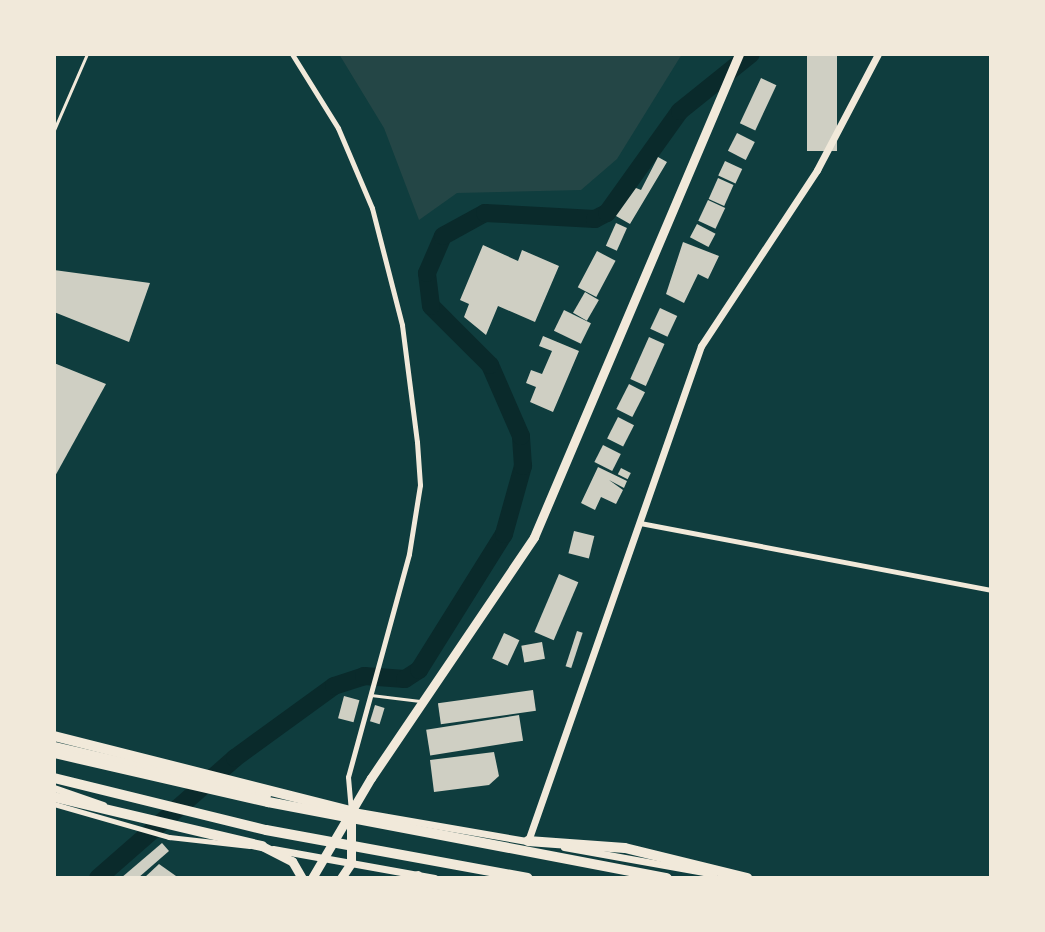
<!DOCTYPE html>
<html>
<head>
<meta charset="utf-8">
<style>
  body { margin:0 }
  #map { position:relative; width:1045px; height:932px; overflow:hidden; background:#0f3d3e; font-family:Poppins,sans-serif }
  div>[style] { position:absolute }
  .green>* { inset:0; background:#244646 }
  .river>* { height:18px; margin:-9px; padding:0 9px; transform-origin:9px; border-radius:9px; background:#0a2a2b }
  .building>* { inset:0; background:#cfcfc3; transform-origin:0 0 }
  .service>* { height:2.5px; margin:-1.25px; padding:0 1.25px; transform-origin:1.25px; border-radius:1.25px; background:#f1e9da }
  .minor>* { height:5px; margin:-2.5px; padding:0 2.5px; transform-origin:2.5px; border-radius:2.5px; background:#f1e9da }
  .tertiary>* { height:7px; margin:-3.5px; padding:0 3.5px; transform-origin:3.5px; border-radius:3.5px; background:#f1e9da }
  .primary>* { height:9px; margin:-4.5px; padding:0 4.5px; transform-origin:4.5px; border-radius:4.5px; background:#f1e9da }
  .trunk>* { height:10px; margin:-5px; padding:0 5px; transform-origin:5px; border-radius:5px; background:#f1e9da }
  span { translate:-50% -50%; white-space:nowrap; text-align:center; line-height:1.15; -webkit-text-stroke:6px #f1e9da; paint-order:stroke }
  .frame { position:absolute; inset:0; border:56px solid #f1e9da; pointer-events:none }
</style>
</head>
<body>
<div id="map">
  <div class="green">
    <i style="clip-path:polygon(339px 54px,682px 54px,617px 159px,581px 190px,457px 193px,419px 220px,384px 128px)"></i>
  </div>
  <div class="river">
    <i style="left:98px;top:878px;width:182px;rotate:-41.2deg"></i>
    <i style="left:235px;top:758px;width:122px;rotate:-36deg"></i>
    <i style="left:334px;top:686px;width:32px;rotate:-18deg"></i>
    <i style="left:364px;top:676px;width:41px;rotate:4.2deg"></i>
    <i style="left:405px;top:679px;width:17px;rotate:-33deg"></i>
    <i style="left:419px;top:670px;width:160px;rotate:-58deg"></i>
    <i style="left:504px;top:534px;width:71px;rotate:-74.4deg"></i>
    <i style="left:523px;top:466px;width:30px;rotate:-94deg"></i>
    <i style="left:521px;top:436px;width:77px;rotate:-113.6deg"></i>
    <i style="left:490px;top:365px;width:83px;rotate:-135deg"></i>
    <i style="left:431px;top:306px;width:33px;rotate:-97deg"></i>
    <i style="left:427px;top:273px;width:40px;rotate:-66.6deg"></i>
    <i style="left:443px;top:236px;width:48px;rotate:-28.7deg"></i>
    <i style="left:485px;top:213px;width:110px;rotate:3.1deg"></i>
    <i style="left:595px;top:219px;width:13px;rotate:-27deg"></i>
    <i style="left:607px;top:213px;width:125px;rotate:-54.4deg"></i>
    <i style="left:680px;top:111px;width:91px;rotate:-38.8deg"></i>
  </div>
  <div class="building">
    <i style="left:807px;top:54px;width:30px;height:97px"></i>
    <i style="left:761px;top:78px;width:17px;height:50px;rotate:25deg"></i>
    <i style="left:737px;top:133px;width:20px;height:20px;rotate:27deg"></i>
    <i style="clip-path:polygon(658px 157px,667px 162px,630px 224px,616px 216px,636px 188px,641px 190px)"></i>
    <i style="left:725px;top:161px;width:19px;height:16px;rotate:25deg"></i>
    <i style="left:718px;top:178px;width:17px;height:23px;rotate:24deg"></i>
    <i style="left:708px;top:200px;width:19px;height:23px;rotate:25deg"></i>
    <i style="left:616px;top:223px;width:12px;height:25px;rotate:24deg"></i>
    <i style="left:697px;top:224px;width:21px;height:15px;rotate:28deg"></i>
    <i style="clip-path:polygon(683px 242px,719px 256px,708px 279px,698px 274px,684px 303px,666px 294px)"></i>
    <i style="clip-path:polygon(483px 245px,518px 261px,522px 250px,559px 266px,535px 322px,498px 306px,486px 335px,464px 317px,469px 304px,460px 300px)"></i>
    <i style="left:597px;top:251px;width:21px;height:41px;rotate:28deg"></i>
    <i style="clip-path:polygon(54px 270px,150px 283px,129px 342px,54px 312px)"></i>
    <i style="left:585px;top:292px;width:16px;height:24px;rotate:30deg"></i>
    <i style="left:660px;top:308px;width:19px;height:23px;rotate:25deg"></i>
    <i style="left:564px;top:310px;width:30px;height:23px;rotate:26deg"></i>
    <i style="clip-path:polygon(543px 336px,579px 351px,553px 412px,530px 402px,536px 387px,526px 383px,531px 370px,542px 374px,552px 351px,539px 346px)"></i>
    <i style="left:649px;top:337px;width:17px;height:46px;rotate:24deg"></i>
    <i style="clip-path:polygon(54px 363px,106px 384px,54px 478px)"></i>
    <i style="left:629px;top:384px;width:18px;height:28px;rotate:27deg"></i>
    <i style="left:618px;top:417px;width:18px;height:24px;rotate:27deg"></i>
    <i style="left:603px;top:445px;width:20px;height:19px;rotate:27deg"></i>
    <i style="clip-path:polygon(598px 467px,627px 481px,624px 488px,609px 480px,623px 490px,616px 504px,601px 497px,595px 510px,581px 503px)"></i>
    <i style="left:621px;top:468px;width:11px;height:7px;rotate:27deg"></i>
    <i style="left:574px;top:531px;width:21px;height:23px;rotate:14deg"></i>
    <i style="left:559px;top:574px;width:21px;height:63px;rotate:23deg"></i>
    <i style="left:577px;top:631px;width:6px;height:37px;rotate:18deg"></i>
    <i style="left:504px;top:633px;width:17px;height:28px;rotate:25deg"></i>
    <i style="left:542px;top:642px;width:17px;height:21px;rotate:80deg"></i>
    <i style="left:533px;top:690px;width:21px;height:96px;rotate:82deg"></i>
    <i style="left:344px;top:696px;width:16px;height:23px;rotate:15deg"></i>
    <i style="left:375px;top:705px;width:10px;height:17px;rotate:17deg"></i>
    <i style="left:519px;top:715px;width:26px;height:94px;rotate:81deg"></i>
    <i style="clip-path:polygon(494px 752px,499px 776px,489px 785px,434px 792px,430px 760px)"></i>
    <i style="clip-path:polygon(162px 843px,169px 851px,138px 878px,121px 878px)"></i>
    <i style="clip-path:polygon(159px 864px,176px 876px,144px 878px)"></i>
  </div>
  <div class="service">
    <i style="left:54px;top:130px;width:83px;rotate:-66.5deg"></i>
    <i style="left:371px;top:695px;width:49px;rotate:7deg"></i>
  </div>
  <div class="minor">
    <i style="left:292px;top:54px;width:87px;rotate:58.1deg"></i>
    <i style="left:338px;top:128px;width:87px;rotate:67deg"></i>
    <i style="left:372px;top:208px;width:121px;rotate:75.6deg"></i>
    <i style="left:402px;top:325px;width:118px;rotate:82.7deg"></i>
    <i style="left:417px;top:442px;width:43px;rotate:86deg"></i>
    <i style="left:420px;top:485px;width:70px;rotate:99.1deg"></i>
    <i style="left:409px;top:554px;width:231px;rotate:105.3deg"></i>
    <i style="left:348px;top:777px;width:34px;rotate:85deg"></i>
    <i style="left:640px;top:523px;width:357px;rotate:10.8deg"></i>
    <i style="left:54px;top:804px;width:120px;rotate:16deg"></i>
    <i style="left:169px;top:837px;width:81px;rotate:6.4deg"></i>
  </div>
  <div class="tertiary">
    <i style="left:54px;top:745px;width:219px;rotate:13deg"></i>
    <i style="left:54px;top:788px;width:52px;rotate:19.1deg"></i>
    <i style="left:347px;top:810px;width:188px;rotate:9.8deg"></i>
    <i style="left:528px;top:841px;width:524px;rotate:-70.74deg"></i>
    <i style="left:701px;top:346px;width:211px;rotate:-56.6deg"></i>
    <i style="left:817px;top:170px;width:131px;rotate:-62.3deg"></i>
    <i style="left:564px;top:847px;width:152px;rotate:10.2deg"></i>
    <i style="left:273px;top:849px;width:164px;rotate:10.2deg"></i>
  </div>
  <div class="primary">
    <i style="left:262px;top:846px;width:34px;rotate:27deg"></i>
    <i style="left:292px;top:861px;width:20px;rotate:60deg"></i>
    <i style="left:312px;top:878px;width:116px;rotate:-59.5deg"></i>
    <i style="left:371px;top:778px;width:291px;rotate:-55.9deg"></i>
    <i style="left:534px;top:537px;width:525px;rotate:-67deg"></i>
    <i style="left:341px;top:878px;width:18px;rotate:-56deg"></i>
    <i style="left:351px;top:863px;width:51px;rotate:-90deg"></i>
    <i style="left:406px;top:878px;width:12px;rotate:-14deg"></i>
  </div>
  <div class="trunk">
    <i style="left:54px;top:736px;width:306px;rotate:14.2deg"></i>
    <i style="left:54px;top:753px;width:220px;rotate:12.9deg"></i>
    <i style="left:268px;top:802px;width:406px;rotate:10.8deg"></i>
    <i style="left:54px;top:778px;width:218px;rotate:13.8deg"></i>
    <i style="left:266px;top:830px;width:266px;rotate:10.4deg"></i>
    <i style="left:54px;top:797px;width:214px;rotate:13.3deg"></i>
    <i style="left:528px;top:841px;width:97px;rotate:4.1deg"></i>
    <i style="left:625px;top:848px;width:126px;rotate:13.8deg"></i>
  </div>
  <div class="frame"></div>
</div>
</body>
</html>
